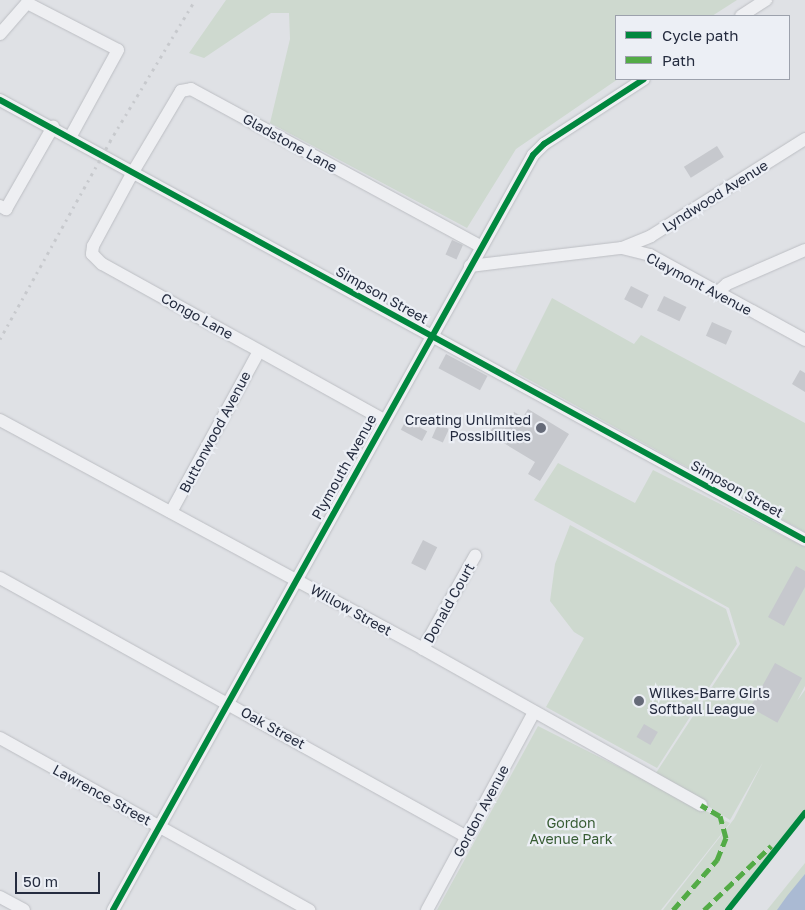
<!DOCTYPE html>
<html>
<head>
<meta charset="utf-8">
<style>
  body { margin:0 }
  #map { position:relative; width:805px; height:910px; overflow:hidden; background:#dfe1e5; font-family:"Golos Text",sans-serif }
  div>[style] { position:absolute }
  .green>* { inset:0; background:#ced9cf }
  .water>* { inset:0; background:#aabad3 }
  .building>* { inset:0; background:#c6c8cd; transform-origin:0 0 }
  .roads { filter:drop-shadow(0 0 1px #bcbec3) drop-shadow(0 0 1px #bcbec3) }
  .minor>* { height:12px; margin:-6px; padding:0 6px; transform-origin:6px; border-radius:6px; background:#eeeff2 }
  .rail>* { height:3px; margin-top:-1.5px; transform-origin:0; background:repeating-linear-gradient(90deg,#c7c9cd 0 2.5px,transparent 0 7.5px) }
  .quiet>* { height:5px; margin-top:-2.5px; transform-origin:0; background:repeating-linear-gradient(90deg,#53ab46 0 10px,transparent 0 15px) }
  .cycleway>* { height:6px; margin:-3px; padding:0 3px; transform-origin:3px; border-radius:3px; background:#00873e }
  .dots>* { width:14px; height:14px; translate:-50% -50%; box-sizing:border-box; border:2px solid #eceff5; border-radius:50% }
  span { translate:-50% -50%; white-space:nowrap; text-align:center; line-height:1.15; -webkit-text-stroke:4.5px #eceff5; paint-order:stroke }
  .street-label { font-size:14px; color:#252c3f }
  .poi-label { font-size:14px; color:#252c3f }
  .right { translate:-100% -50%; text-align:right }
  .left { translate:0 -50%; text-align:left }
  .park-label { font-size:14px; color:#365b32 }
  .legend { position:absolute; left:615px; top:15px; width:175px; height:65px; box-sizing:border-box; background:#eceff5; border:1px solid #9ca1ac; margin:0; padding:6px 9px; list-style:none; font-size:15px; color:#252c3f }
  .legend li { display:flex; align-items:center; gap:10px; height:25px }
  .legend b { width:25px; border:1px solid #9ca1ac }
  .scale { position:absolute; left:15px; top:872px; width:85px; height:22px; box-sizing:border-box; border:2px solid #252c3f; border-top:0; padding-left:6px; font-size:15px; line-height:18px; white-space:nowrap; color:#252c3f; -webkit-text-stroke:4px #eceff5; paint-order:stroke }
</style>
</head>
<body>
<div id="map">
  <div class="green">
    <i style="clip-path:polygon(226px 0,737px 0,712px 16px,616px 16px,618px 79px,516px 149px,467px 228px,270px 123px,290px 39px,289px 13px,271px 13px,204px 58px,189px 53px)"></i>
    <i style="clip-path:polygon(552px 298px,634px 344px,641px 335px,805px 423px,805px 532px,515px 372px)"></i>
    <i style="clip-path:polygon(558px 463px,635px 503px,653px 470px,805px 547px,805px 686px,797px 701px,805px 690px,805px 817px,730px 910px,663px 910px,734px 819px,763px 762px,730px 820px,656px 773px,740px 644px,729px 608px,534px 500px)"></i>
    <i style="clip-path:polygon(570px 525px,726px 609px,737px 644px,657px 768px,546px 707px,584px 638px,574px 632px,550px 601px,555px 564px)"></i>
    <i style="clip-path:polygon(538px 726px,730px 823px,661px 910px,437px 910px)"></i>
    <i style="clip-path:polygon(805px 863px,805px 875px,778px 910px,767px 910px)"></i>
  </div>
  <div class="water">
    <i style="clip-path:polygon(805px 874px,805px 910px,777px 910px,787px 896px)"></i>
  </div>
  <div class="building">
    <i style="left:717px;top:146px;width:13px;height:39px;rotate:58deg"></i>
    <i style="left:452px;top:240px;width:12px;height:16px;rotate:24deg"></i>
    <i style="left:631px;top:286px;width:20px;height:15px;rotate:27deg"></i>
    <i style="left:664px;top:296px;width:25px;height:16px;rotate:26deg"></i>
    <i style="left:712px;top:322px;width:22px;height:15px;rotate:24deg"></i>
    <i style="left:446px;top:354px;width:47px;height:16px;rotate:28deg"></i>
    <i style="clip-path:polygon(800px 370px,805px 373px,805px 392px,792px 384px)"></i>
    <i style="clip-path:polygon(528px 409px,569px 434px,540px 481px,528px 474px,535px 462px,497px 439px,494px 443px,486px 438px,499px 418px,507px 423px,514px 412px,523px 417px)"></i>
    <i style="left:406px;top:420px;width:24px;height:11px;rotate:28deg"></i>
    <i style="left:438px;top:424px;width:12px;height:15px;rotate:24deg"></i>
    <i style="left:423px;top:540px;width:16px;height:26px;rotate:27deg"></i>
    <i style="clip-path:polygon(796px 566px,805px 571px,805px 587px,784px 626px,768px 617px)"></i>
    <i style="left:775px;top:663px;width:31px;height:51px;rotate:29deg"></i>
    <i style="left:644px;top:724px;width:16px;height:15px;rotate:30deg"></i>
  </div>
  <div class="roads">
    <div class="minor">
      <i style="left:741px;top:16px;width:30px;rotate:-33deg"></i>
      <i style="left:0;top:34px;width:41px;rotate:-48.9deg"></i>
      <i style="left:27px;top:3px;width:102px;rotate:27.3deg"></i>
      <i style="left:118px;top:50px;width:98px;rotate:118.7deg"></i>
      <i style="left:0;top:100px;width:917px;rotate:28.66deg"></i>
      <i style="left:0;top:206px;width:7px;rotate:27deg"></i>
      <i style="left:6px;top:209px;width:95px;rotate:-60.2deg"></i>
      <i style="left:622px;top:248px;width:31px;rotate:-22deg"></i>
      <i style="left:651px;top:236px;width:182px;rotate:-32.2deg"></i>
      <i style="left:470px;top:266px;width:153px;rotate:-6.8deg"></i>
      <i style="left:622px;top:248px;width:29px;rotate:14deg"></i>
      <i style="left:650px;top:255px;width:177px;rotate:28.7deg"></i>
      <i style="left:717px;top:293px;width:13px;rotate:-42deg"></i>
      <i style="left:727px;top:284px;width:85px;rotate:-23.6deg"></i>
      <i style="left:0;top:420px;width:481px;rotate:28.4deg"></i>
      <i style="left:423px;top:649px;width:319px;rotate:29.3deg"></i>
      <i style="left:384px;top:420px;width:322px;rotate:-151deg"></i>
      <i style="left:102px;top:264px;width:14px;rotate:-135deg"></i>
      <i style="left:92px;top:254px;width:8px;rotate:-83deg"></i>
      <i style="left:93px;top:246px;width:84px;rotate:-61.6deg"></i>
      <i style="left:133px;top:172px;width:94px;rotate:-59.3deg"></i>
      <i style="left:181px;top:91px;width:10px;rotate:-11deg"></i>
      <i style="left:191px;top:89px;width:329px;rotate:28.5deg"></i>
      <i style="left:171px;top:512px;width:183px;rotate:-61.3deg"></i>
      <i style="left:0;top:578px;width:534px;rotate:29.01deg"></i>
      <i style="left:423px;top:649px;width:107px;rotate:-60.8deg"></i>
      <i style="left:0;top:738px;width:354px;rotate:29.1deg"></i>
      <i style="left:0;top:897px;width:27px;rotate:28deg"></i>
      <i style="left:113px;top:910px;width:864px;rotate:-60.91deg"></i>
      <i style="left:533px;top:155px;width:16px;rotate:-45deg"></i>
      <i style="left:544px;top:144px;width:119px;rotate:-33deg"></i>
      <i style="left:427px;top:910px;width:225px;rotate:-61.6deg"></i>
    </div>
  </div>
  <div class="rail">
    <i style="left:0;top:339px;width:227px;rotate:-60.9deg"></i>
    <i style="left:110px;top:141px;width:165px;rotate:-58.9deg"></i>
  </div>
  <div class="quiet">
    <i style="left:673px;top:910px;width:67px;rotate:-48.7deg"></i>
    <i style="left:717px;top:860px;width:24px;rotate:-68deg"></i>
    <i style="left:726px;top:838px;width:23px;rotate:-105deg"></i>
    <i style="left:720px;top:816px;width:22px;rotate:-150deg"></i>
    <i style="left:704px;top:910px;width:93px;rotate:-43.7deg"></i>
  </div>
  <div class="cycleway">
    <i style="left:0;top:100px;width:917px;rotate:28.66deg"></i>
    <i style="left:113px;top:910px;width:864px;rotate:-60.91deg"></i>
    <i style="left:533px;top:155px;width:16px;rotate:-45deg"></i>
    <i style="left:544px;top:144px;width:119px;rotate:-33deg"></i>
    <i style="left:728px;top:910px;width:124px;rotate:-51.6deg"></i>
  </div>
  <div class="dots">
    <i style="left:541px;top:428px;background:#666b79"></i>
    <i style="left:639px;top:701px;background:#666b79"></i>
  </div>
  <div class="street-label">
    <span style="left:290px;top:143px;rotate:29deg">Gladstone Lane</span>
    <span style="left:715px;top:196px;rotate:-32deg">Lyndwood Avenue</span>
    <span style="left:699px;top:284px;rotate:28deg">Claymont Avenue</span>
    <span style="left:382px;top:295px;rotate:29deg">Simpson Street</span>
    <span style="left:197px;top:316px;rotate:29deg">Congo Lane</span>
    <span style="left:215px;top:432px;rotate:-62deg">Buttonwood Avenue</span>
    <span style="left:344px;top:467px;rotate:-61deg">Plymouth Avenue</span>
    <span style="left:737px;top:489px;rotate:29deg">Simpson Street</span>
    <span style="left:449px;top:603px;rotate:-61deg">Donald Court</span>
    <span style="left:351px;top:610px;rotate:29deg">Willow Street</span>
    <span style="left:273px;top:728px;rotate:29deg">Oak Street</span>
    <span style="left:102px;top:795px;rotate:29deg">Lawrence Street</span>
    <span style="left:481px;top:811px;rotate:-62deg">Gordon Avenue</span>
  </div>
  <div class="poi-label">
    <span class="right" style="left:531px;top:428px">Creating Unlimited<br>Possibilities</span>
    <span class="left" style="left:649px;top:701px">Wilkes-Barre Girls<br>Softball League</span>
  </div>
  <div class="park-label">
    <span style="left:571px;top:831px">Gordon<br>Avenue Park</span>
  </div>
  <ul class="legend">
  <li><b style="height:6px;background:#00873e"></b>Cycle path</li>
  <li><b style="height:6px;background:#53ab46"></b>Path</li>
  </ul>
  <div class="scale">50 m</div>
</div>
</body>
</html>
